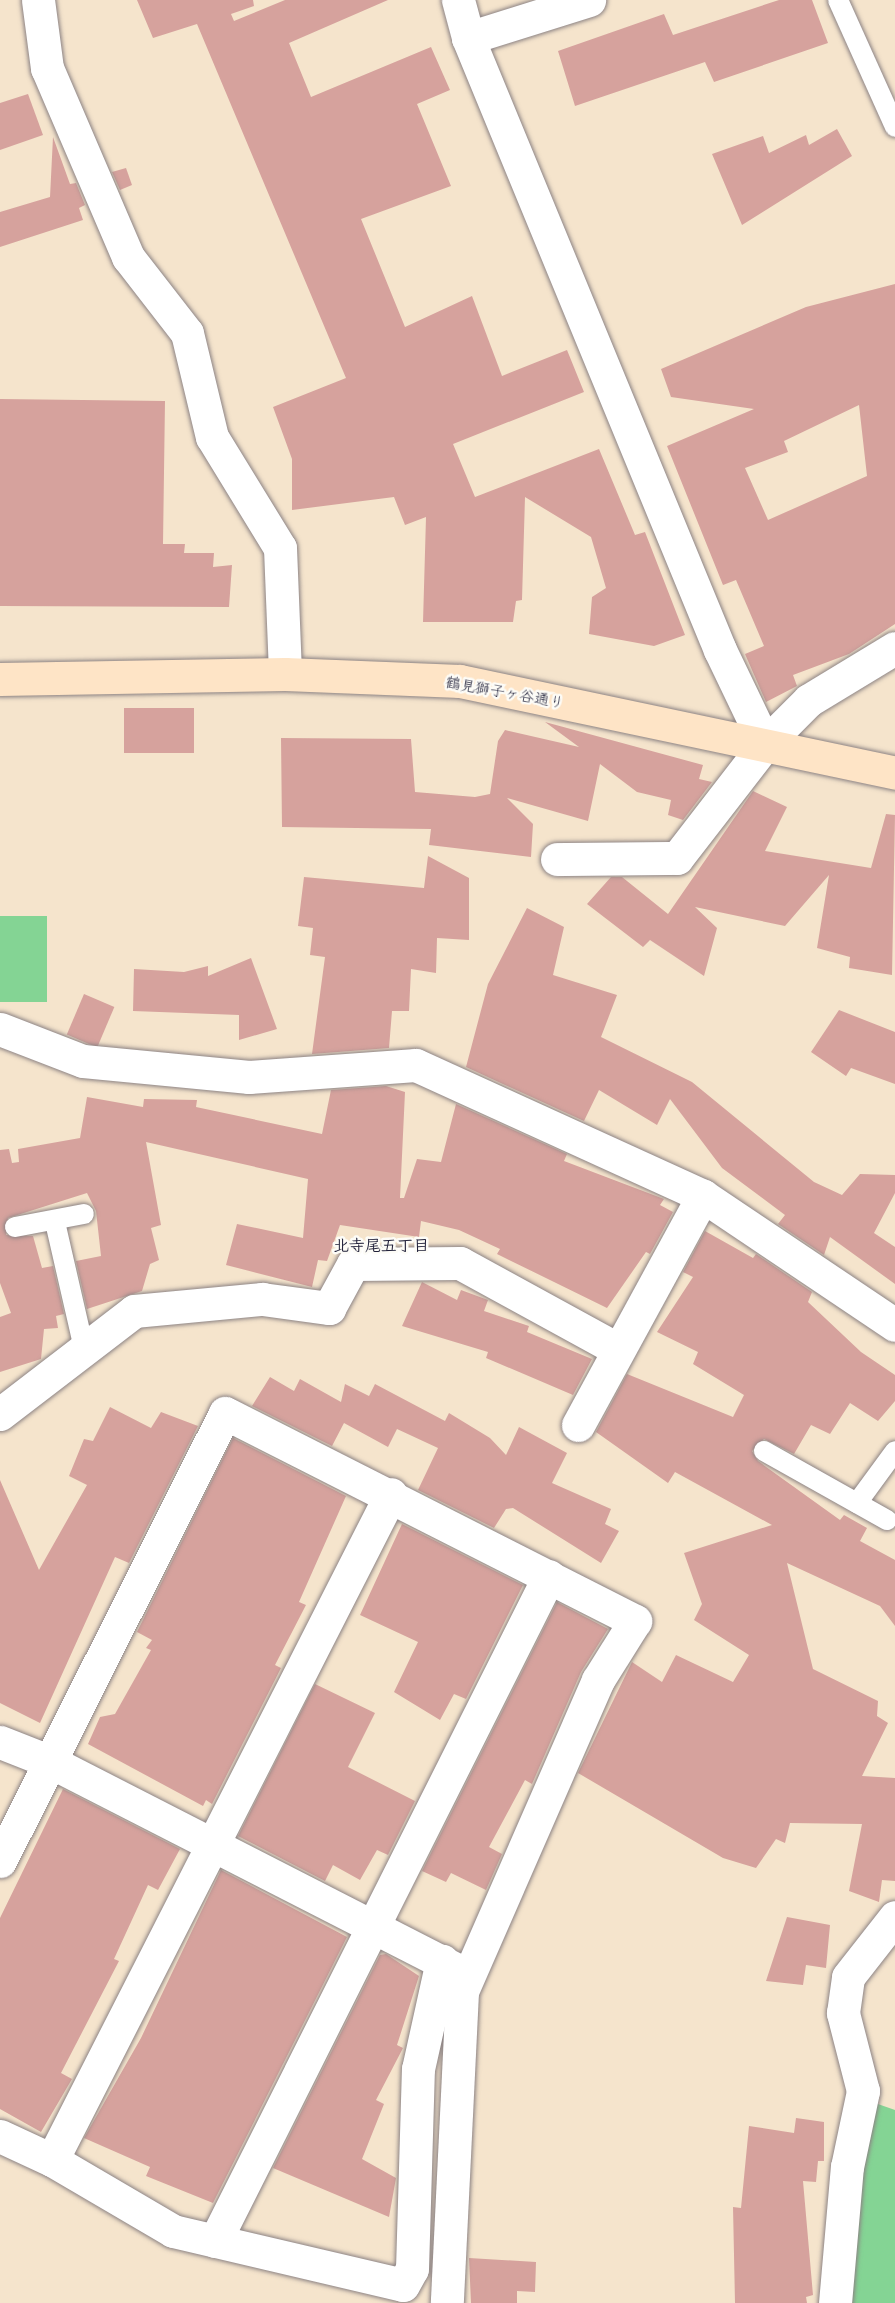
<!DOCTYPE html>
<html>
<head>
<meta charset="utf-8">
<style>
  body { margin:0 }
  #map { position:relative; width:895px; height:2303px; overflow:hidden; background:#f5e4cc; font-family:Mali,"Klee One",sans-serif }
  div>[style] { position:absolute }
  .green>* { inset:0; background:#84d494; transform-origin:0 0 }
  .building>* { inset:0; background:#d6a29d; transform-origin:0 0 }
  .roads { filter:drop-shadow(0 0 2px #8c8384) drop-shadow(0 0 2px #8c8384) }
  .lane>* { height:20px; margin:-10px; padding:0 10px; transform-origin:10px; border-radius:10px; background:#fff }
  .street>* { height:33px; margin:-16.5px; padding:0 16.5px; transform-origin:16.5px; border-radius:16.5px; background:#fff }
  .secondary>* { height:33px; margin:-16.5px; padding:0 16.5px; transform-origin:16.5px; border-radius:16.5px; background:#fee4c6 }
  span { translate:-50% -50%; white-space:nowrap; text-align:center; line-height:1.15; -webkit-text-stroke:5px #fdfcf7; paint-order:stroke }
  .street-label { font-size:15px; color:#22223b }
  .neighbourhood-label { font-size:16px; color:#22223b; font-weight:700 }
</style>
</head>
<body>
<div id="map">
  <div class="green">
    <i style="left:0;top:916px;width:47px;height:86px"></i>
    <i style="clip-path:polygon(875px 2103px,895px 2110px,895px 2303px,849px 2303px,859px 2151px)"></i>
  </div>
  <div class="building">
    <i style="clip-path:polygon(137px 0,253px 0,254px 6px,231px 14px,234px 21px,285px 0,388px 0,289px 43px,311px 97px,431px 47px,450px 90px,417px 104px,451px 186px,361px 219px,405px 327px,472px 296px,502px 376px,567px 350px,584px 392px,453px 444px,475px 497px,599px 449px,635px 535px,645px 532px,685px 635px,654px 646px,589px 634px,592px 597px,606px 588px,591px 537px,525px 497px,522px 600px,516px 601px,513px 622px,423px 622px,426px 517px,405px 525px,394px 497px,292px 510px,292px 459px,273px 407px,346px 378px,197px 24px,153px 38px)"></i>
    <i style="clip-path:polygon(779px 0,812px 0,828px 43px,714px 82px,705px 62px,575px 106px,558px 51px,664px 14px,673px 35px)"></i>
    <i style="clip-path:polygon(28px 94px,43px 135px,0 150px,0 103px)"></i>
    <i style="clip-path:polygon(837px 129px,852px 156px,742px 225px,712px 154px,763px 136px,769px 153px,806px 135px,809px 145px)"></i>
    <i style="clip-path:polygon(53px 137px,70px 184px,76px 183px,85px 205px,79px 208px,83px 220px,0 247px,0 212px,50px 197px)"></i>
    <i style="clip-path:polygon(126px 168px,132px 185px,120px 190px,112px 172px)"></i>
    <i style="clip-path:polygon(evenodd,895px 284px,895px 624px,849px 654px,793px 675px,797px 686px,766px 702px,745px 654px,764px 646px,736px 580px,723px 585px,667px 446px,754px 409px,671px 397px,661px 369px,806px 307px,895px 284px,859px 405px,867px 476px,768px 520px,745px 468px,788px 452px,784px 441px,859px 405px)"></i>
    <i style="clip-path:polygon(0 399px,165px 401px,163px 544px,185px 544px,184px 553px,214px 553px,213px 567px,232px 565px,229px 607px,0 606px)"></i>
    <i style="left:194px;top:708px;width:45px;height:70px;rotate:90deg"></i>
    <i style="clip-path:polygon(545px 722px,703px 765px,699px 779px,712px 782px,683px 820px,668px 815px,671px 800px,637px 792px,600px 764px,588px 821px,507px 798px,533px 824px,531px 857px,429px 845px,431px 829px,282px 827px,281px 738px,411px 739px,415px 792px,475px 797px,490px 794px,498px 741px,505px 730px,579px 747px)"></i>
    <i style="clip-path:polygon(753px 791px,787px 807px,765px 851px,871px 868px,886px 814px,895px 815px,892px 975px,849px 968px,850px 957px,817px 948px,829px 875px,785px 926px,695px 907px,717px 928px,704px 976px,650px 940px,643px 947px,587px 904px,611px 877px,622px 877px,668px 914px)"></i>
    <i style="clip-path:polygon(428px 856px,469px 878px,469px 940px,437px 938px,436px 973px,411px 969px,409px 1011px,392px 1011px,389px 1048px,312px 1054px,325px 957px,310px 955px,313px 928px,298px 926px,304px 877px,424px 888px)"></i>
    <i style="clip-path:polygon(527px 908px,564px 927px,553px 975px,617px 995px,601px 1037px,692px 1082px,814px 1182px,842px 1195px,860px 1174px,895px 1175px,895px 1193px,874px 1233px,895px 1247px,895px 1284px,830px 1237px,824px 1255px,778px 1224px,785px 1215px,722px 1168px,670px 1099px,657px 1125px,599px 1090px,584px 1121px,466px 1067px,488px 984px)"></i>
    <i style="clip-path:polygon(251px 958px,277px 1029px,239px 1040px,239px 1015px,133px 1011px,134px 969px,184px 972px,208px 966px,208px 976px)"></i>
    <i style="left:84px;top:994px;width:33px;height:44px;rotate:23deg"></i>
    <i style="clip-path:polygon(839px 1010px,895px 1032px,895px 1084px,851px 1068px,846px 1076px,811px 1052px)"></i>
    <i style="clip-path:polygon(386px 1086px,405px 1092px,400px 1198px,404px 1198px,417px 1159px,441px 1162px,456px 1104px,567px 1154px,564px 1161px,664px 1199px,660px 1205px,673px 1212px,650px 1254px,646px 1252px,607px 1308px,497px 1254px,500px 1249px,459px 1230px,421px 1221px,419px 1237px,340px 1225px,327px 1261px,318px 1260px,312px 1287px,226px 1265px,237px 1224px,303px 1238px,308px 1179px,146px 1142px,161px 1225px,151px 1228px,159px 1260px,150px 1264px,142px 1291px,87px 1309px,76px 1261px,101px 1256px,96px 1211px,87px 1193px,8px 1218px,6px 1235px,33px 1236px,42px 1268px,53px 1266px,64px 1314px,56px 1316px,58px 1328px,44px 1329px,41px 1359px,0 1372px,0 1317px,11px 1313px,0 1283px,0 1150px,9px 1149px,12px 1163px,19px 1162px,18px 1149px,80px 1138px,87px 1097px,143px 1107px,144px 1099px,197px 1100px,196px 1107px,322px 1134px,331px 1090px)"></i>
    <i style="clip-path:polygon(705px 1231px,753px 1258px,756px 1254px,812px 1292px,808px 1302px,861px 1352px,895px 1375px,895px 1401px,878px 1421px,850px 1403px,830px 1434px,811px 1425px,794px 1454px,764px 1439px,752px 1451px,758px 1461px,840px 1520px,844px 1515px,867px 1528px,860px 1541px,895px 1560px,895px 1626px,880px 1606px,787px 1563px,813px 1669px,878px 1701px,877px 1716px,888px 1723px,862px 1776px,895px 1778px,895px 1881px,882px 1880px,879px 1902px,849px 1891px,862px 1824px,790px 1823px,785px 1843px,776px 1839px,756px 1868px,723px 1858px,578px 1773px,632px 1662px,662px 1682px,676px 1655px,733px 1682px,749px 1655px,694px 1620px,702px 1604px,684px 1553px,772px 1525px,675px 1472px,668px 1483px,596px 1432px,627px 1374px,733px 1417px,744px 1395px,693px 1364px,698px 1352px,657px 1332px,693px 1277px,683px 1272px)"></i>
    <i style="clip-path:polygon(422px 1282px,457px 1300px,461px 1290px,488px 1300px,484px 1311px,529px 1326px,527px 1332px,592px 1359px,573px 1395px,486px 1358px,488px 1352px,402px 1326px)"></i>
    <i style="clip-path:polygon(270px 1377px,294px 1391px,300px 1379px,341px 1402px,345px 1384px,369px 1396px,375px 1384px,445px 1421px,449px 1413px,490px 1438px,506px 1455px,519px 1427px,567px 1453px,552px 1483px,611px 1509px,605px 1524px,619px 1531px,601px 1563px,513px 1508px,506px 1509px,494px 1528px,418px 1490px,438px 1448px,397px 1429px,388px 1447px,344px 1423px,332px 1446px,252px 1406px)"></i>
    <i style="clip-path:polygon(110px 1407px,151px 1428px,161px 1412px,198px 1426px,129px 1563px,115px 1557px,40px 1723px,0 1703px,0 1480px,39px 1570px,87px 1485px,69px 1476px,84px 1439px,93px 1441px)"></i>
    <i style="clip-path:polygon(233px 1438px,346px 1496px,299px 1602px,306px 1605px,275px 1665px,281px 1668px,212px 1804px,206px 1800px,203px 1806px,88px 1744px,100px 1717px,115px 1714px,151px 1650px,146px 1648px,152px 1640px,137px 1632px)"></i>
    <i style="clip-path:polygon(402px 1524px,523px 1585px,466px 1699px,454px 1694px,440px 1720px,394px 1692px,418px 1642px,360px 1615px)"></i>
    <i style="clip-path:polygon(557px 1602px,608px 1629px,581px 1672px,532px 1784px,525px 1780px,489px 1847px,502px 1854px,486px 1890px,451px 1873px,446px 1882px,422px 1871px)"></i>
    <i style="clip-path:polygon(315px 1684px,375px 1713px,348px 1767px,415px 1801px,388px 1855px,377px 1850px,360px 1880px,333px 1865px,325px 1881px,238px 1836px)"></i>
    <i style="clip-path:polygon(63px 1789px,180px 1849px,158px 1890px,148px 1885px,114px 1959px,119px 1961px,61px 2073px,72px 2079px,41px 2132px,0 2109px,0 1918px)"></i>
    <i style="clip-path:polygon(221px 1870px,347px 1937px,213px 2203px,146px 2176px,150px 2167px,84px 2138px,141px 2038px)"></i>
    <i style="clip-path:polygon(787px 1917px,830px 1925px,826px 1968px,806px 1965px,803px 1985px,766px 1981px)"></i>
    <i style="clip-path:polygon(386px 1954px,419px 1976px,397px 2045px,403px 2048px,376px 2100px,384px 2104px,362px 2159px,396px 2178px,389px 2217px,273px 2168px,380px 1955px)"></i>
    <i style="clip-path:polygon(796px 2118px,824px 2122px,824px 2161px,818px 2161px,816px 2182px,803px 2181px,813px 2295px,806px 2297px,807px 2303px,735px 2303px,733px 2207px,741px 2208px,749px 2126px,794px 2133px)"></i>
    <i style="clip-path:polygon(469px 2258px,536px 2262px,535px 2292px,517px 2291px,517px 2303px,471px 2303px)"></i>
  </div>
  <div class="roads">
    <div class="lane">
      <i style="left:838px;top:0;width:139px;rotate:65.8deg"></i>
      <i style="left:55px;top:1222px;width:130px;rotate:77.1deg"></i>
      <i style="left:15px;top:1227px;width:70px;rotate:-10.7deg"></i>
      <i style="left:764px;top:1451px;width:141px;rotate:29.3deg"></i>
      <i style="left:857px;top:1503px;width:64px;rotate:-53.8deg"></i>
    </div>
    <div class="street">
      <i style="left:38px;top:0;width:69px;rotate:82.5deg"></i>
      <i style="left:47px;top:68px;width:206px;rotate:66.8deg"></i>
      <i style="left:128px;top:257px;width:96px;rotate:52.2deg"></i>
      <i style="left:187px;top:333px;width:107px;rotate:76.5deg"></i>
      <i style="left:212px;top:437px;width:130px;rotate:58.5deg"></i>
      <i style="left:280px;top:548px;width:126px;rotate:87.7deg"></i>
      <i style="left:458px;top:0;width:39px;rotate:75deg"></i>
      <i style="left:468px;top:38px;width:662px;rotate:67.62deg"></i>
      <i style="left:720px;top:650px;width:104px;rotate:64.4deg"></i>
      <i style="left:468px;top:38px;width:127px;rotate:-17.4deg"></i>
      <i style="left:557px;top:859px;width:120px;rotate:-0.5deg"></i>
      <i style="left:677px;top:858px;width:144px;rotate:-52.3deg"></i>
      <i style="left:765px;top:744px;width:62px;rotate:-45deg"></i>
      <i style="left:809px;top:700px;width:100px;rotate:-31.2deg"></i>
      <i style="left:0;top:1029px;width:89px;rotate:21.1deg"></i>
      <i style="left:83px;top:1061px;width:167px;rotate:5.5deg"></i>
      <i style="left:249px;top:1077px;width:167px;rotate:-4.1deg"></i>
      <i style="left:416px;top:1065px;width:315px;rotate:24.5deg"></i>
      <i style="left:703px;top:1196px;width:231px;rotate:33.9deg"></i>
      <i style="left:0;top:1414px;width:169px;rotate:-37.5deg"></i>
      <i style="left:134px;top:1311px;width:129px;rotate:-5.4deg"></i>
      <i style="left:262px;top:1299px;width:68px;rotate:7.7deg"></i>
      <i style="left:329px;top:1308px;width:50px;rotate:-61.4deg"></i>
      <i style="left:353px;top:1264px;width:107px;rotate:-0.5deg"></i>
      <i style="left:460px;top:1263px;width:177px;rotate:28.7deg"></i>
      <i style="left:578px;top:1425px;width:261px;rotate:-61.4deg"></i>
      <i style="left:0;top:1742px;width:55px;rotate:21.4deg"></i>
      <i style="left:51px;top:1762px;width:459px;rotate:27.1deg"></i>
      <i style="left:0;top:1861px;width:501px;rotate:-63.33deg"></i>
      <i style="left:225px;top:1413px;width:460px;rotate:26.9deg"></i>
      <i style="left:635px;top:1621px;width:70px;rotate:122.1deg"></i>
      <i style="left:598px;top:1680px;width:340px;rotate:113.6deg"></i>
      <i style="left:462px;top:1992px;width:311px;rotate:92.8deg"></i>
      <i style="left:0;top:2136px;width:57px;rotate:24.8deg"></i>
      <i style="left:52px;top:2160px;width:140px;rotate:30.4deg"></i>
      <i style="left:173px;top:2231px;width:236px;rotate:13.2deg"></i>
      <i style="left:403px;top:2285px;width:18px;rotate:-61deg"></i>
      <i style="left:412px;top:2269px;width:200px;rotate:-88.3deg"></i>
      <i style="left:418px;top:2069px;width:111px;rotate:-77.5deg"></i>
      <i style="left:52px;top:2160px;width:747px;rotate:-63.02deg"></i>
      <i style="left:215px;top:2241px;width:744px;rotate:-63.33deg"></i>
      <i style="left:835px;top:2303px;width:137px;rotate:-85deg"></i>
      <i style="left:847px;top:2167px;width:78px;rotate:-78.1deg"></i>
      <i style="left:863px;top:2091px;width:81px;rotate:-104.4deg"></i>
      <i style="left:843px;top:2013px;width:36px;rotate:-82deg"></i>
      <i style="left:848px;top:1977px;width:76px;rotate:-51.9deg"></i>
    </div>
    <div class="secondary">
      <i style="left:0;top:679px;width:285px;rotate:-1deg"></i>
      <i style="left:285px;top:674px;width:175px;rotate:2.3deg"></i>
      <i style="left:460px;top:681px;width:445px;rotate:11.9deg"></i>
    </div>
  </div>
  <div class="street-label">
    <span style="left:505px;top:692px;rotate:10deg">鶴見獅子ヶ谷通り</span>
  </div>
  <div class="neighbourhood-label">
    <span style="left:381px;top:1245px">北寺尾五丁目</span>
  </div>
</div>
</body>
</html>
